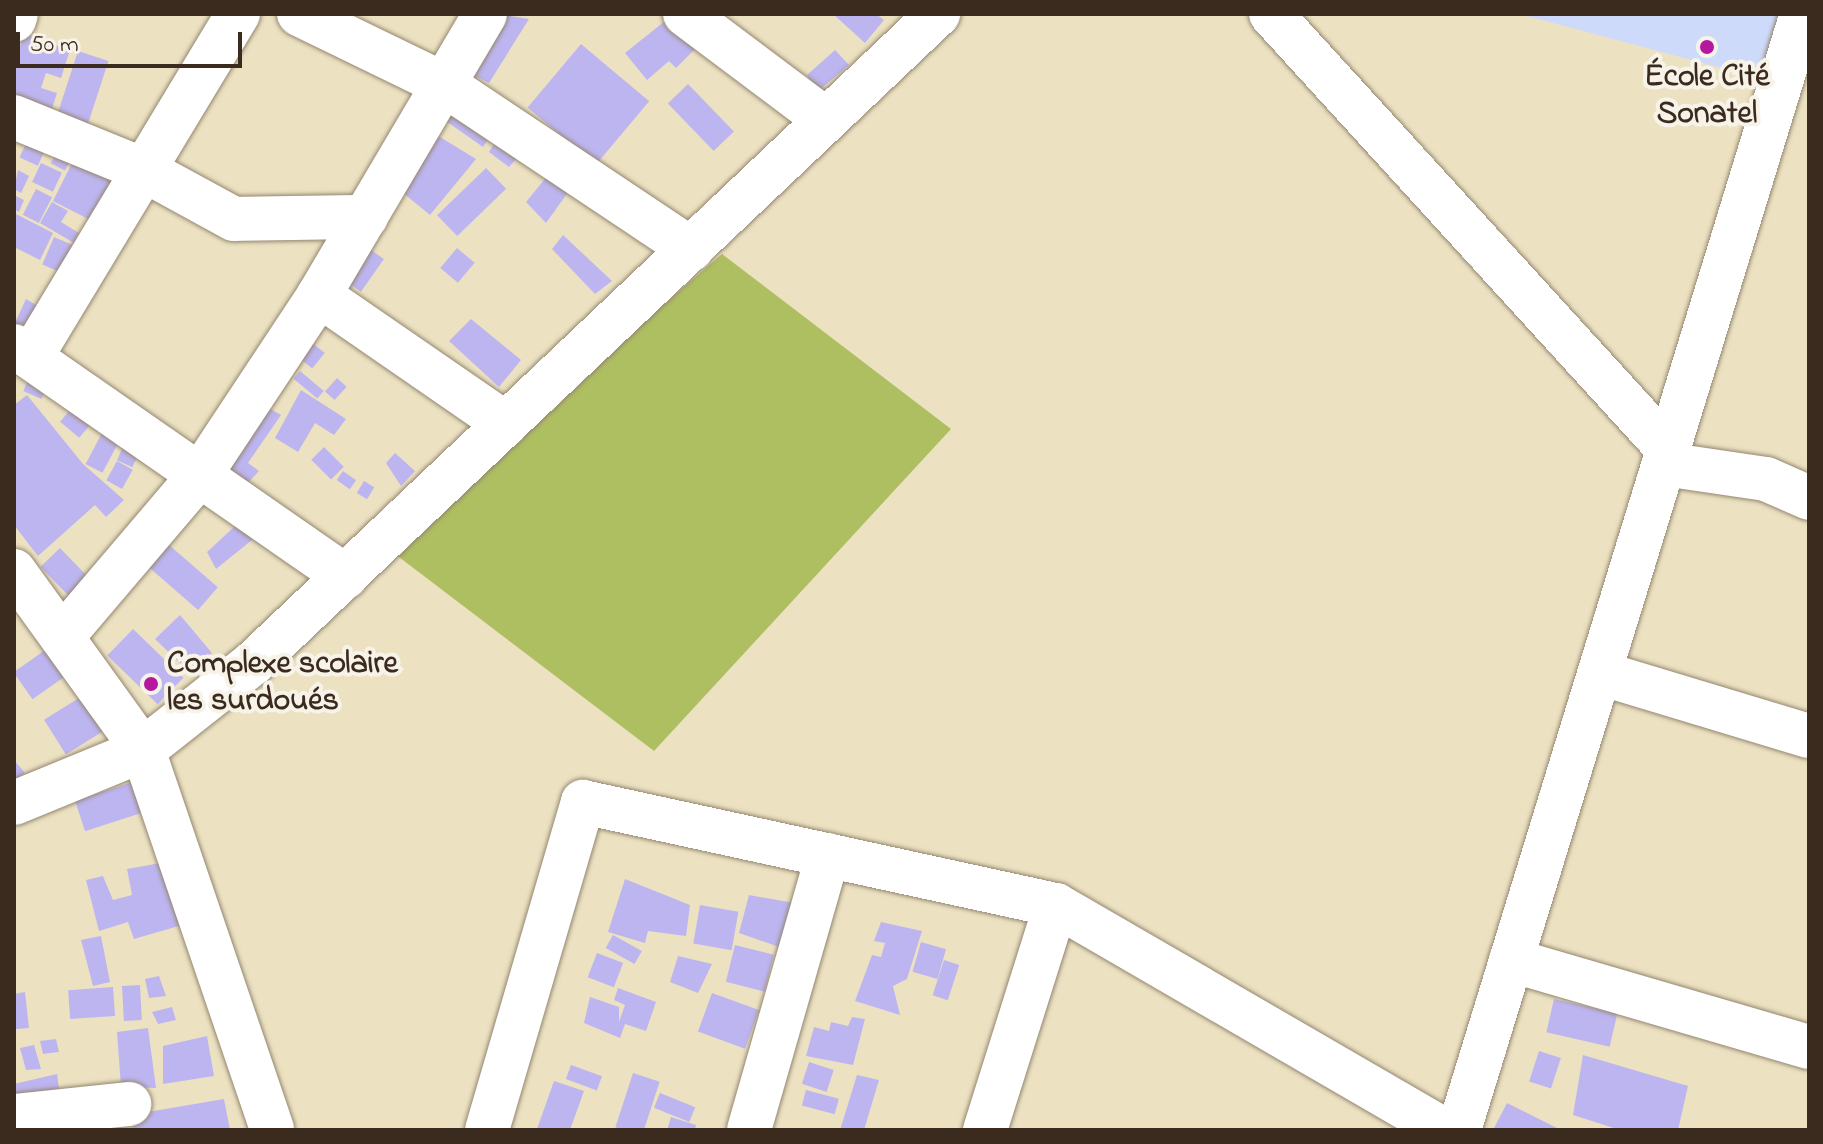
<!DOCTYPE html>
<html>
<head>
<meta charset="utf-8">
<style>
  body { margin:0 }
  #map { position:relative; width:1823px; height:1144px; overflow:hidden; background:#ece2c2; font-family:"Indie Flower",sans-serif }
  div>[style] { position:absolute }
  .built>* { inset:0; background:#cedafa }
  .green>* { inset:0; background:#aebf62 }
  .building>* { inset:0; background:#bdb5f0; transform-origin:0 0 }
  .roads { filter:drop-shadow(0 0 2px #948670) drop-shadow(0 0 2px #948670) }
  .minor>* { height:44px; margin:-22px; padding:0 22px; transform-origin:22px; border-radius:22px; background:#fff }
  .dots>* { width:22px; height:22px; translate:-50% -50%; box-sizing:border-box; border:4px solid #f7f3e8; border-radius:50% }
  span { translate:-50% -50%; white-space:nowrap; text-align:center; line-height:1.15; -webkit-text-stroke:8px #f7f3e8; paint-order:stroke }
  .poi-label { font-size:32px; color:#3b2a1e; font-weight:700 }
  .left { translate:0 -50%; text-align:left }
  .frame { position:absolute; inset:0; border:16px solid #3b2a1e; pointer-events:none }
  .scale { position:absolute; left:16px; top:32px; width:226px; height:36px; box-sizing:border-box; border:4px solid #3b2a1e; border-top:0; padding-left:10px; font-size:24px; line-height:28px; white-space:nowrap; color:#3b2a1e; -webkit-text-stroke:6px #f7f3e8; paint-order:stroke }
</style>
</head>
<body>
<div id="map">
  <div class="built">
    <i style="clip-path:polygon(1519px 14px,1782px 14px,1763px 79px)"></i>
  </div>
  <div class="green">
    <i style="clip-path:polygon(722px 254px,951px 429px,654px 751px,395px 554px,549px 404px)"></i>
  </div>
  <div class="building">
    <i style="clip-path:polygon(499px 14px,529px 19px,489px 83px,458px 67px)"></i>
    <i style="clip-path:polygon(833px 14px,876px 14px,884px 20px,865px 43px)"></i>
    <i style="clip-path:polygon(665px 21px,679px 38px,692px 26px,705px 39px,676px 68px,669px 61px,647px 80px,625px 53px)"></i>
    <i style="clip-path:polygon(24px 34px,70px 50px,61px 78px,46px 73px,41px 88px,57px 93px,48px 121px,14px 109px,14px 65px)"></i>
    <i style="left:581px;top:44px;width:89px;height:83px;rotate:40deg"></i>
    <i style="clip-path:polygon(835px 50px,849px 65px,817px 92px,807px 75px)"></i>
    <i style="left:78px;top:51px;width:32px;height:75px;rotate:18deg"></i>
    <i style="left:688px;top:84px;width:66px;height:28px;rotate:46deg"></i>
    <i style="clip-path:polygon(433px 112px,498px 124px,483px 147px)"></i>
    <i style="clip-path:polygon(422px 126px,476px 159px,430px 215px,391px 183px)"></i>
    <i style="clip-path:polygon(503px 128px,528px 146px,509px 167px,489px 152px)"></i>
    <i style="left:31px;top:132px;width:20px;height:28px;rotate:24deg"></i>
    <i style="left:62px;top:141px;width:16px;height:25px;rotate:27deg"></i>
    <i style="clip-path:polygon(77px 153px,122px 166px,94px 222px,53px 201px)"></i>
    <i style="left:41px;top:163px;width:23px;height:21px;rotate:25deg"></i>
    <i style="clip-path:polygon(557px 164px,577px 180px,546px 223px,526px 202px)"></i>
    <i style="left:486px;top:168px;width:29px;height:68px;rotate:46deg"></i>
    <i style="clip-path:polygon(18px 170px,29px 176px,21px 193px,14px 189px)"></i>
    <i style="left:36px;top:189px;width:18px;height:29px;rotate:27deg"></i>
    <i style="clip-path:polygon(14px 195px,24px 200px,19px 212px,14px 209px)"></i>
    <i style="clip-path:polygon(52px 202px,68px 211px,61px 222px,79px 233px,74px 243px,40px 223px)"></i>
    <i style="clip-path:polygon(14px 213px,53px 233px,40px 260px,14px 247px)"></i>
    <i style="clip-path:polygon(563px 235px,612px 281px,595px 294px,552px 249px)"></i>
    <i style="left:54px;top:237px;width:21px;height:30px;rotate:23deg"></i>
    <i style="left:361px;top:243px;width:28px;height:40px;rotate:35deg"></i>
    <i style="left:457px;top:248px;width:23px;height:26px;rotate:40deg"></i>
    <i style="clip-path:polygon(26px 299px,44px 310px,30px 334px,14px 325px)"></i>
    <i style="clip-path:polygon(471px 319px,521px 360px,499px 387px,449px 341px)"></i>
    <i style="left:310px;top:341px;width:19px;height:20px;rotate:39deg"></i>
    <i style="left:33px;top:369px;width:20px;height:24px;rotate:24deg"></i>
    <i style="left:300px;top:371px;width:31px;height:10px;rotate:40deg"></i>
    <i style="left:337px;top:378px;width:13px;height:18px;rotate:42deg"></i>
    <i style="clip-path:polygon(301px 390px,346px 419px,334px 435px,315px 423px,298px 452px,275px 438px)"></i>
    <i style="clip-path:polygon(27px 395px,83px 464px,124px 500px,106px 517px,95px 505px,38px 556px,14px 525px,14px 405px)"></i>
    <i style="left:80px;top:398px;width:25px;height:31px;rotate:40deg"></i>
    <i style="clip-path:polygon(258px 402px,281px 415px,248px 463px,259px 471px,247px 484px,215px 457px)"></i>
    <i style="left:110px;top:418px;width:19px;height:52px;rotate:28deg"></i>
    <i style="left:130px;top:431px;width:17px;height:32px;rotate:24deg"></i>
    <i style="left:324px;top:447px;width:28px;height:18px;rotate:45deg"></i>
    <i style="clip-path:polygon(395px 453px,415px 471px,401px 486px,386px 463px)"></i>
    <i style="left:117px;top:461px;width:18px;height:22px;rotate:29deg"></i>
    <i style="left:343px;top:471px;width:16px;height:11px;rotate:35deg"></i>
    <i style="left:364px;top:481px;width:12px;height:14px;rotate:31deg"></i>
    <i style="clip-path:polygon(249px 513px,267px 528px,216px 569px,207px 552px)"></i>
    <i style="left:168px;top:544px;width:66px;height:30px;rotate:41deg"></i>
    <i style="left:60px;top:548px;width:40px;height:27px;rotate:46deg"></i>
    <i style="clip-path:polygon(180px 615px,212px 653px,188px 671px,155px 639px)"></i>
    <i style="left:133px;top:629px;width:70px;height:37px;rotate:44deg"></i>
    <i style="left:61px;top:639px;width:33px;height:58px;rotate:55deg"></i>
    <i style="left:95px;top:688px;width:41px;height:60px;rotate:58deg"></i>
    <i style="clip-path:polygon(14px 760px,25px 773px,14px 780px)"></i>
    <i style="left:136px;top:781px;width:32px;height:64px;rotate:72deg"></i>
    <i style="clip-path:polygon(166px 862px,182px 925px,134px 939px,128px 922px,99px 931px,86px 880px,103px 876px,113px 900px,132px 895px,127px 869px)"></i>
    <i style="clip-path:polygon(625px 879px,690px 905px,686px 936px,648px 931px,645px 943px,608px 932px)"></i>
    <i style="clip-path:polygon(749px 895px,794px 903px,782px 948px,739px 933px)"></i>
    <i style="left:700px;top:905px;width:39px;height:39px;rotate:10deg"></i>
    <i style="clip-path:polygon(881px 922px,922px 931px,907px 979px,893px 986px,900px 1015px,855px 1001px,872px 955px,881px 957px,885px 943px,874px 941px)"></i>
    <i style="left:613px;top:935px;width:33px;height:15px;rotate:29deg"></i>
    <i style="clip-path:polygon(101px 936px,110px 982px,93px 986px,81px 940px)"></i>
    <i style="left:921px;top:942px;width:26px;height:31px;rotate:16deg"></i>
    <i style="left:735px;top:945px;width:40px;height:38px;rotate:14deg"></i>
    <i style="left:597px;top:953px;width:28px;height:26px;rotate:21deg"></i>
    <i style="clip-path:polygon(678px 956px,712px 964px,698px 993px,670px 982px)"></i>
    <i style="left:944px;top:960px;width:16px;height:37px;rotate:18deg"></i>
    <i style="clip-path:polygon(159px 976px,166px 996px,149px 998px,145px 979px)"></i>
    <i style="left:140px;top:985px;width:35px;height:18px;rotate:87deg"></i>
    <i style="left:113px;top:987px;width:29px;height:45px;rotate:86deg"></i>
    <i style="clip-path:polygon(618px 988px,656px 1002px,646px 1031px,625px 1024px,620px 1038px,584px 1023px,590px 997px,619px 1007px,619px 1022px,625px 1005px,614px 1000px)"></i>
    <i style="clip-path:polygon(25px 992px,29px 1028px,16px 1029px,14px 994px)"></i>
    <i style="left:712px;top:993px;width:50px;height:41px;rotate:20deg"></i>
    <i style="left:1554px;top:999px;width:65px;height:34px;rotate:13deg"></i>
    <i style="clip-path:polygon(172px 1007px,176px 1020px,158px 1024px,152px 1012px)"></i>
    <i style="clip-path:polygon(852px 1017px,865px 1019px,853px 1065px,806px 1056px,814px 1027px,829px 1031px,831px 1022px,848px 1026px)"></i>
    <i style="clip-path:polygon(148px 1028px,156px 1088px,121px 1087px,117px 1032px)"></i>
    <i style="clip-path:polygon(207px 1036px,214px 1076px,163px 1084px,163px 1046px)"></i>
    <i style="clip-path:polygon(56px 1039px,59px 1052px,43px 1054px,40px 1041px)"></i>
    <i style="clip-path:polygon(34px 1045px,41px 1069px,26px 1070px,20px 1048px)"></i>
    <i style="left:1539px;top:1051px;width:23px;height:32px;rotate:18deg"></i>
    <i style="clip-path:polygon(1583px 1055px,1688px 1086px,1678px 1130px,1620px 1130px,1573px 1115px)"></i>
    <i style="left:809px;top:1062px;width:26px;height:23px;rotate:18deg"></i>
    <i style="left:571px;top:1065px;width:33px;height:15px;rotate:20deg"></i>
    <i style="left:633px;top:1073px;width:28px;height:57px;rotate:18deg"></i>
    <i style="clip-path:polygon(57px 1074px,59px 1089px,14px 1097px,14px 1084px)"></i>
    <i style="clip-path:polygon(857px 1075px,879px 1080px,864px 1130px,840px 1130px)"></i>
    <i style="clip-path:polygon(554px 1081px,584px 1091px,570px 1130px,537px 1129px)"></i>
    <i style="left:806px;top:1090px;width:34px;height:16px;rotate:15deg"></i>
    <i style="left:660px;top:1093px;width:38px;height:16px;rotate:22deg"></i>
    <i style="clip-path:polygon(224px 1099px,230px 1130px,133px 1130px,130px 1115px)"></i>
    <i style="clip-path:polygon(1507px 1103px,1561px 1130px,1493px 1130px)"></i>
    <i style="clip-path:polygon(671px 1117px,696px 1125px,695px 1130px,667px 1130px)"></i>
  </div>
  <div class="roads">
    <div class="minor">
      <i style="left:299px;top:14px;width:162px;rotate:25.9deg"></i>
      <i style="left:445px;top:85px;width:296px;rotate:33.7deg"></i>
      <i style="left:685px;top:14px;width:176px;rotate:36.9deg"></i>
      <i style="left:1271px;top:14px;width:589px;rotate:47.62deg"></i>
      <i style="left:14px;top:20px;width:6px;rotate:-72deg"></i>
      <i style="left:14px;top:117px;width:140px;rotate:22.2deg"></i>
      <i style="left:144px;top:170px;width:102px;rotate:28.6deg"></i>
      <i style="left:234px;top:219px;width:132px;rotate:-0.9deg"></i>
      <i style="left:319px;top:295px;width:227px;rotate:34.6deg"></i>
      <i style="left:14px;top:346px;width:404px;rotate:34.8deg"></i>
      <i style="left:31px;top:357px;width:401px;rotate:-58.9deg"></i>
      <i style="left:1664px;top:464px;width:103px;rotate:8.4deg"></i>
      <i style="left:1766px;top:479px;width:47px;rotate:23.8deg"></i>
      <i style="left:14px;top:571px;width:221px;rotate:54.2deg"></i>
      <i style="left:143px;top:750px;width:401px;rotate:71.2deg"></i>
      <i style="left:62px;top:637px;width:213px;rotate:-49.6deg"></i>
      <i style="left:200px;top:475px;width:216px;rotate:-56.5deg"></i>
      <i style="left:319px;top:295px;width:326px;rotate:-59.4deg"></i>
      <i style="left:1600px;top:673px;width:218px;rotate:16.8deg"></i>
      <i style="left:14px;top:803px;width:139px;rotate:-22.3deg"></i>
      <i style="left:143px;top:750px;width:140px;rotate:-38.3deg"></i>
      <i style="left:253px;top:663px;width:944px;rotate:-43.45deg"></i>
      <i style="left:1511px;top:960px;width:310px;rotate:16.3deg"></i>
      <i style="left:14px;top:1116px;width:116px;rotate:-6deg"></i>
      <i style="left:487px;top:1130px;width:342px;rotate:-73.7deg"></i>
      <i style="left:583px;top:802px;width:484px;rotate:12.3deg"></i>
      <i style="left:1056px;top:905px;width:449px;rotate:30.1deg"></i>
      <i style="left:749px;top:1130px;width:286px;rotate:-74deg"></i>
      <i style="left:985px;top:1130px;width:236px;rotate:-72.5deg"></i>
      <i style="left:1459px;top:1130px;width:1168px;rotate:-72.92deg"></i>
    </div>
  </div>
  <div class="dots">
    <i style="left:1707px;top:47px;background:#b5179e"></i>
    <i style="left:151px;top:684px;background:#b5179e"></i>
  </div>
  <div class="poi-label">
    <span style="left:1707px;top:97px">École Cité<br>Sonatel</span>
    <span class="left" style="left:167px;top:684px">Complexe scolaire<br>les surdoués</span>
  </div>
  <div class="frame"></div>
  <div class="scale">50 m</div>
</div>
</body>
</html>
